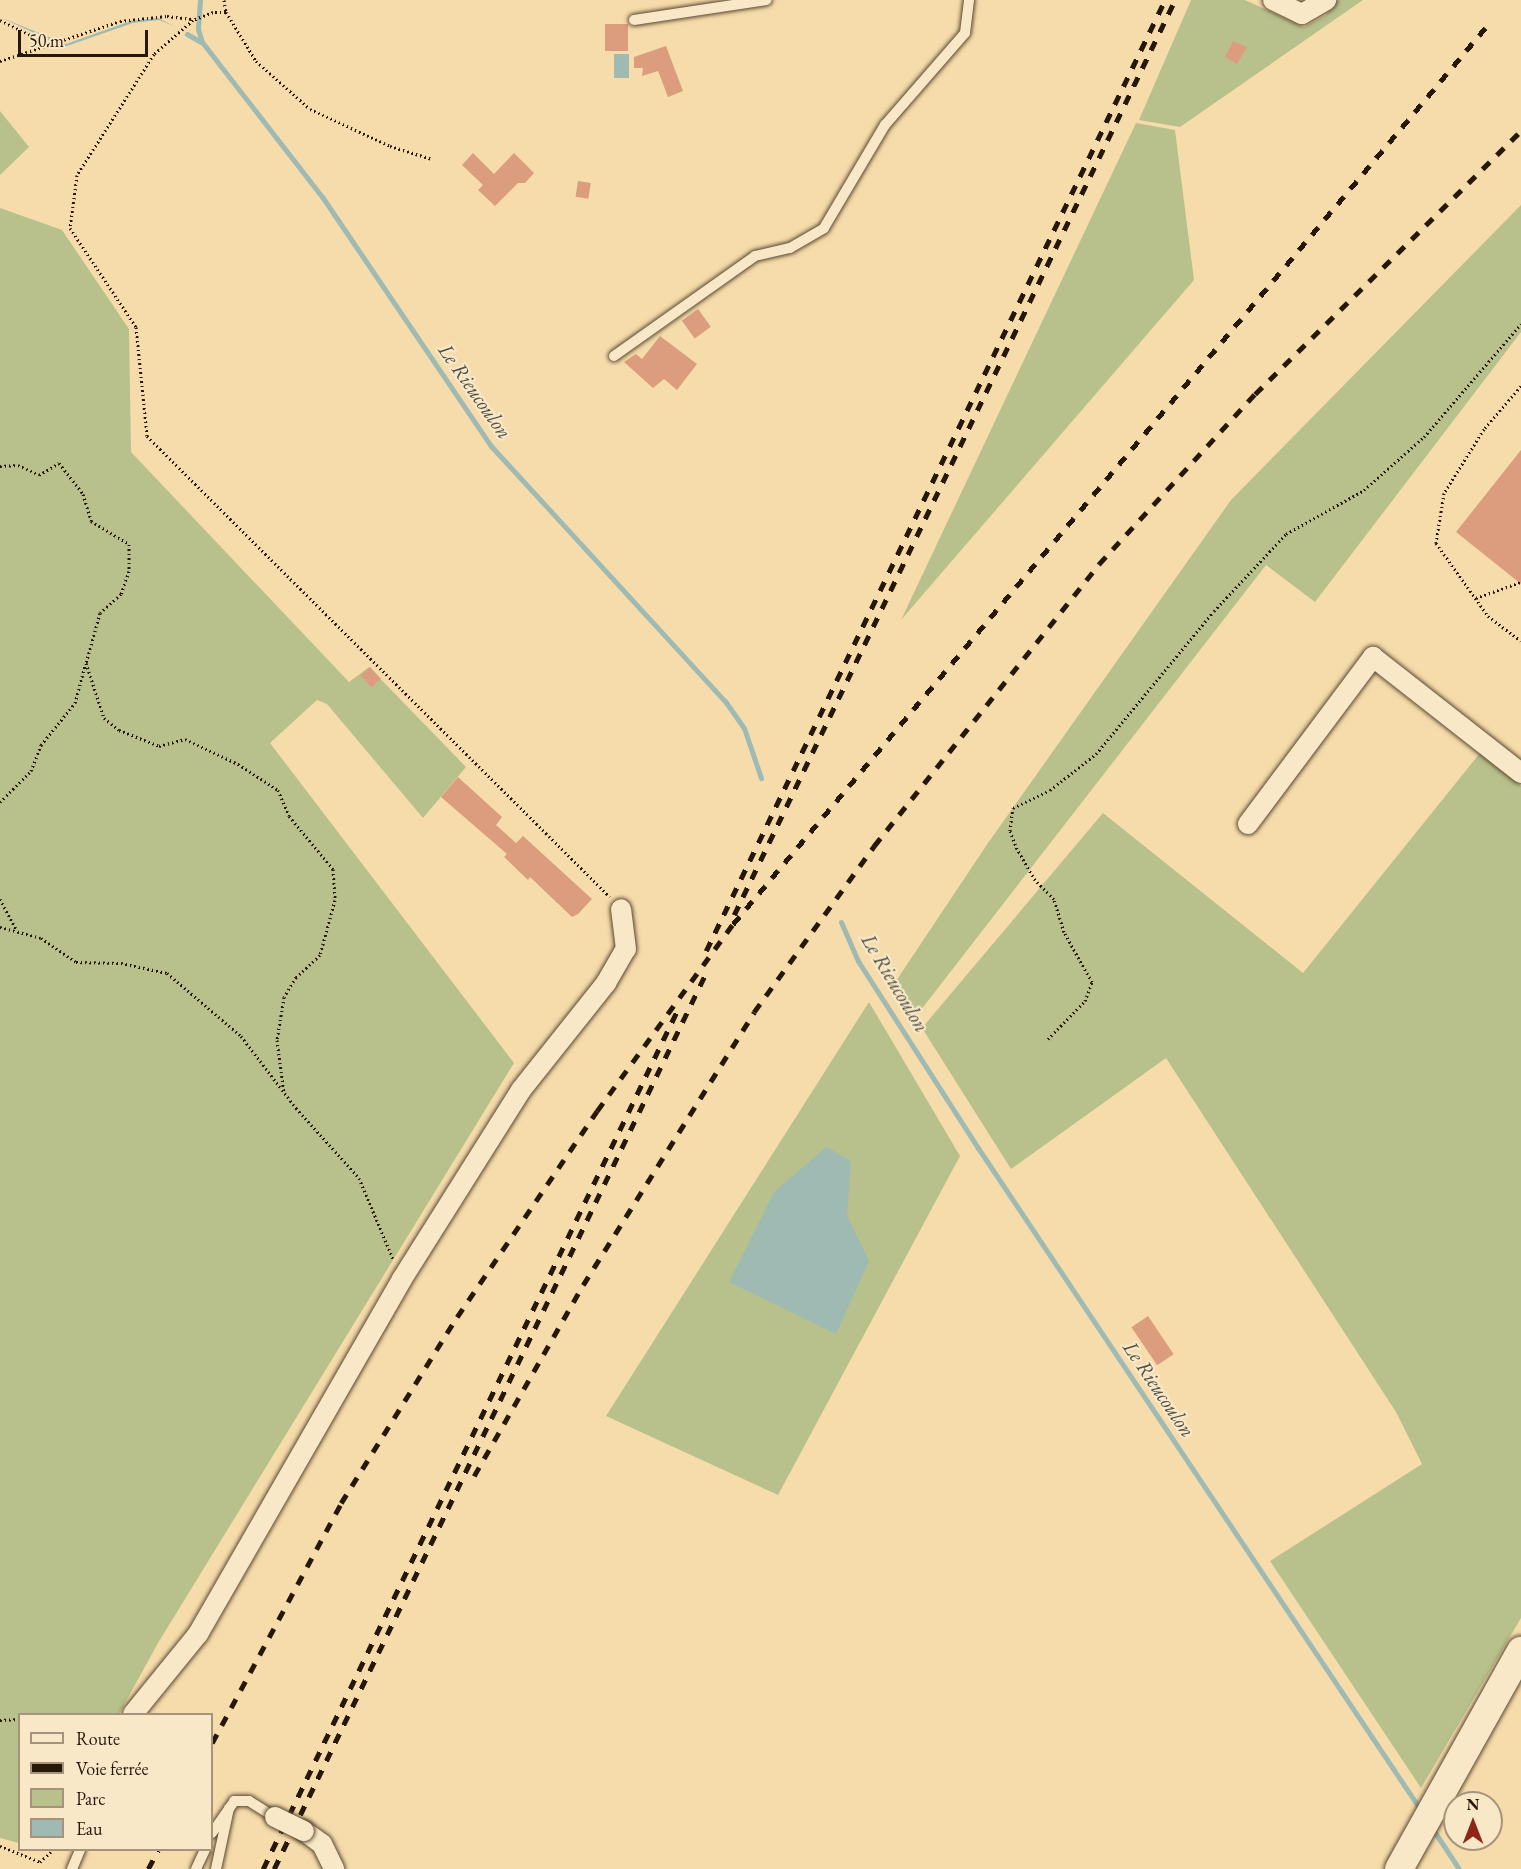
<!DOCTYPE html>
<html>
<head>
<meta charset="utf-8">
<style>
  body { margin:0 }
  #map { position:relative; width:1521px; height:1869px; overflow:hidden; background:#f6dcab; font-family:"EB Garamond",serif }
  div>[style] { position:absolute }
  .green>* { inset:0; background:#b8c18c }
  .water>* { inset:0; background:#9fbab2; transform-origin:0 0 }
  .stream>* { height:5px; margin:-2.5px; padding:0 2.5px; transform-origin:2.5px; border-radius:2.5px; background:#9fbab2 }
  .building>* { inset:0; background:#dc9d7f; transform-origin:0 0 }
  .path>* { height:3px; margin-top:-1.5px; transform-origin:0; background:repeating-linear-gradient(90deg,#261708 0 1.5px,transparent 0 4.5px) }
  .roads { filter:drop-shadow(0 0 2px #5a4831) drop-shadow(0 0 2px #5a4831) }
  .lane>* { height:10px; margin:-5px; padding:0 5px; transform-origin:5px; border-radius:5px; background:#f9e8c8 }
  .street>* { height:20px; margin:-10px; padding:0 10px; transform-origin:10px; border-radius:10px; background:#f9e8c8 }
  .secondary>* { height:28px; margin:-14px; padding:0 14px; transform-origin:14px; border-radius:14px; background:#f9e8c8 }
  .rail>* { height:4.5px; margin-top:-2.25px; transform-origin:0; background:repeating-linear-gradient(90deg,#261708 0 10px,transparent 0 20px) }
  .bridges { filter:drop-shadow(0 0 2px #5a4831) drop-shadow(0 0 2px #5a4831) }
  .street-bridge>* { height:20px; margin:-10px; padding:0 10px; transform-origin:10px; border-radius:10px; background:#f9e8c8 }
  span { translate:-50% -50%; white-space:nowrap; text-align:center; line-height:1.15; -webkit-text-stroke:4.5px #f9e8c8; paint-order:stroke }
  .water-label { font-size:21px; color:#505044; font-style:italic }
  .legend { position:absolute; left:18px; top:1713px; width:195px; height:138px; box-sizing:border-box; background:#f9e8c8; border:2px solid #a5947b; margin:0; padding:8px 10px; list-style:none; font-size:18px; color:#261708 }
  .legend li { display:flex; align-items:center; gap:12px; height:30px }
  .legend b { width:30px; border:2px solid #a5947b }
  .north { position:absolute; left:1443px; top:1791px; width:60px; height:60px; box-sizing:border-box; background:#f9e8c8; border:2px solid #a5947b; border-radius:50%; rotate:0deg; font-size:16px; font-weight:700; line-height:24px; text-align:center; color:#261708 }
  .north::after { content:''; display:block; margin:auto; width:21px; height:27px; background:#8f2418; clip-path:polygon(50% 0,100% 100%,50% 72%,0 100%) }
  .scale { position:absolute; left:18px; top:30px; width:130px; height:27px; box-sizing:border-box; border:3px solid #261708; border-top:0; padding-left:8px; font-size:18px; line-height:21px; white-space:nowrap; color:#261708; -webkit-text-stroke:4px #f9e8c8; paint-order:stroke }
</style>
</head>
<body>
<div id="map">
  <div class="green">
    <i style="clip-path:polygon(1191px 0,1245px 0,1304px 27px,1325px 16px,1338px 0,1363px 0,1180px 127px,1139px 120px)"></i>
    <i style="clip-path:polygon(0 111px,29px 147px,0 175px)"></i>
    <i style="clip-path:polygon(1136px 123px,1175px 130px,1194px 280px,901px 620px)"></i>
    <i style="clip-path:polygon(1521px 205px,1521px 332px,1315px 602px,1266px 565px,917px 1015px,894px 984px,988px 843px,1231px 500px)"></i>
    <i style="clip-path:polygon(0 208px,62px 230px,129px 329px,131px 452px,349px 682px,369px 667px,466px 767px,423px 818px,327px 704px,317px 700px,270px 743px,514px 1063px,158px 1643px,119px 1714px,20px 1714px,19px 1843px,0 1838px)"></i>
    <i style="clip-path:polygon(1480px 753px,1521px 786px,1521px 1618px,1421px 1788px,1270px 1561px,1422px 1464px,1396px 1412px,1166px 1058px,1011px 1169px,922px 1028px,1103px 813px,1303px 973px)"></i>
    <i style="clip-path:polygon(869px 1002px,960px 1156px,778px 1495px,606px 1416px)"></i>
  </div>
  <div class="water">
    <i style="clip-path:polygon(0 17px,66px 44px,131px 21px,158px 18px,176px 27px,159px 20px,133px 23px,64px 47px)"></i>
    <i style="left:614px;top:54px;width:15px;height:24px"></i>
    <i style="clip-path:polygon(826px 1147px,851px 1161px,847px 1215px,869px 1261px,836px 1334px,729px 1282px,774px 1192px)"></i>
  </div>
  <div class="stream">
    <i style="left:200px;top:0;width:29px;rotate:94deg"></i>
    <i style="left:198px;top:29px;width:14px;rotate:73deg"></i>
    <i style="left:202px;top:42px;width:197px;rotate:52.2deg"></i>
    <i style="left:323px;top:198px;width:300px;rotate:55.9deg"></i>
    <i style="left:491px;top:446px;width:346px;rotate:47.5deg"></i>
    <i style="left:725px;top:701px;width:33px;rotate:55deg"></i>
    <i style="left:744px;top:728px;width:53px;rotate:71.2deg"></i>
    <i style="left:187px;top:34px;width:16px;rotate:30deg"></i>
    <i style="left:841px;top:922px;width:43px;rotate:66.4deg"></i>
    <i style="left:858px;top:961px;width:222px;rotate:57.3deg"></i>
    <i style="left:978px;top:1148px;width:799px;rotate:56.23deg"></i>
    <i style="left:1432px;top:1828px;width:49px;rotate:56.6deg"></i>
  </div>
  <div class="building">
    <i style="left:605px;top:24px;width:23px;height:27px"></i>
    <i style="clip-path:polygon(1233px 41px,1247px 47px,1237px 64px,1225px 57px)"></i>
    <i style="clip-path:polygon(666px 46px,683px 91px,668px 97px,658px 71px,642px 76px,643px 68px,634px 68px,634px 57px)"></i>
    <i style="clip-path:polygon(473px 153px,494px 174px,514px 153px,534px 173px,525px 183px,518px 183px,495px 206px,478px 190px,483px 185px,462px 165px)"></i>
    <i style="left:578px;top:181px;width:13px;height:16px;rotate:9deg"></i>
    <i style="left:698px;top:309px;width:22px;height:20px;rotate:54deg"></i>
    <i style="clip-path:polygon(660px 336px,697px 364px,677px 390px,664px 379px,653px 388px,624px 362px,636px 354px,642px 359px)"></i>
    <i style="clip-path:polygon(1521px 450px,1521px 584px,1456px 532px)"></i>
    <i style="left:370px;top:667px;width:16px;height:13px;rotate:47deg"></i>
    <i style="clip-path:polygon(458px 777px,502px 817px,496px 825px,516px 843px,523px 836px,592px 899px,578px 914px,572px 917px,530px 877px,528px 880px,504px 857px,507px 854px,441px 797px)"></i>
    <i style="left:1148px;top:1316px;width:46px;height:20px;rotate:56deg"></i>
  </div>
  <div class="path">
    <i style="left:224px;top:0;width:12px;rotate:81deg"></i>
    <i style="left:226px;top:12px;width:57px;rotate:58.5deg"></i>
    <i style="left:256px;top:61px;width:72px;rotate:41.6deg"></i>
    <i style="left:310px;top:109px;width:88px;rotate:24.8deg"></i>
    <i style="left:390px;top:146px;width:44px;rotate:17.2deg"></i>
    <i style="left:226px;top:12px;width:13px;rotate:180deg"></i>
    <i style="left:213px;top:12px;width:22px;rotate:158deg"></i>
    <i style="left:193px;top:20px;width:52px;rotate:138.9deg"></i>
    <i style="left:154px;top:54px;width:143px;rotate:122.5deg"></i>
    <i style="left:77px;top:175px;width:53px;rotate:97.5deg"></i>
    <i style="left:70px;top:228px;width:119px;rotate:56.3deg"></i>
    <i style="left:136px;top:327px;width:110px;rotate:84.2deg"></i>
    <i style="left:147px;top:436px;width:653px;rotate:44.88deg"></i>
    <i style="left:0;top:20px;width:55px;rotate:26.1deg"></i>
    <i style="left:0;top:61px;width:126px;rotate:-18.4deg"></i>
    <i style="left:120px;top:21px;width:47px;rotate:-6.1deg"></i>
    <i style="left:167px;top:16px;width:25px;rotate:7deg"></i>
    <i style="left:1521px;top:386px;width:57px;rotate:130.7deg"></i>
    <i style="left:1484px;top:429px;width:75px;rotate:122deg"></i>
    <i style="left:1444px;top:493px;width:51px;rotate:99.1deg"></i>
    <i style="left:1436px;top:543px;width:90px;rotate:54.5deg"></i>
    <i style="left:1488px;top:616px;width:41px;rotate:37.1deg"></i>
    <i style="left:0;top:466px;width:18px;rotate:-3deg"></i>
    <i style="left:18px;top:465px;width:23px;rotate:25deg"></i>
    <i style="left:39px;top:475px;width:23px;rotate:-31deg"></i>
    <i style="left:59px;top:463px;width:39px;rotate:52deg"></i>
    <i style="left:83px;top:494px;width:28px;rotate:73deg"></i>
    <i style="left:91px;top:521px;width:44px;rotate:31.2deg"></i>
    <i style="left:129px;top:544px;width:27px;rotate:90deg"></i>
    <i style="left:129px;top:571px;width:24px;rotate:109deg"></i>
    <i style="left:121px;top:594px;width:28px;rotate:138deg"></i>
    <i style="left:100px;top:613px;width:52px;rotate:105.6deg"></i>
    <i style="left:86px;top:663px;width:58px;rotate:71.9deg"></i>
    <i style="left:104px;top:718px;width:19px;rotate:39deg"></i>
    <i style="left:119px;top:730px;width:43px;rotate:21.8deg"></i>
    <i style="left:159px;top:746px;width:27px;rotate:-15deg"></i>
    <i style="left:185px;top:739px;width:59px;rotate:25.3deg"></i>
    <i style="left:238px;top:764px;width:48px;rotate:33deg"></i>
    <i style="left:278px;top:790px;width:28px;rotate:67deg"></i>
    <i style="left:289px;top:816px;width:69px;rotate:50.3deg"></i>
    <i style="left:333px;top:869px;width:31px;rotate:86deg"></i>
    <i style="left:335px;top:900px;width:57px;rotate:105.3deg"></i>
    <i style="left:320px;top:955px;width:33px;rotate:137deg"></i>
    <i style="left:296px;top:977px;width:23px;rotate:121deg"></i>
    <i style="left:284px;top:997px;width:44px;rotate:99.2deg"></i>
    <i style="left:277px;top:1040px;width:53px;rotate:82.5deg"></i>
    <i style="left:1476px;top:598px;width:48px;rotate:-19.6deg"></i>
    <i style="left:0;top:802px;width:44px;rotate:-45deg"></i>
    <i style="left:31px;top:771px;width:28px;rotate:-69deg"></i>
    <i style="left:41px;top:745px;width:54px;rotate:-51deg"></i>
    <i style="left:75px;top:703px;width:39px;rotate:-75deg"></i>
    <i style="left:0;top:899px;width:34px;rotate:62deg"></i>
    <i style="left:0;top:927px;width:42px;rotate:15deg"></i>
    <i style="left:41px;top:938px;width:42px;rotate:34.4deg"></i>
    <i style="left:76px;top:962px;width:45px;rotate:1.3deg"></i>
    <i style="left:121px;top:963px;width:47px;rotate:12.3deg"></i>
    <i style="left:167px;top:973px;width:97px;rotate:40.4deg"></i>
    <i style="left:241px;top:1036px;width:91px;rotate:52.6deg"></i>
    <i style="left:296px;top:1108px;width:94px;rotate:48deg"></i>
    <i style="left:359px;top:1178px;width:88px;rotate:67.2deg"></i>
    <i style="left:1048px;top:1039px;width:53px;rotate:-45.8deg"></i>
    <i style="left:1085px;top:1001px;width:20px;rotate:-70deg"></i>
    <i style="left:1092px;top:982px;width:57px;rotate:-119.2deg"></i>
    <i style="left:1064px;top:932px;width:34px;rotate:-107deg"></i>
    <i style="left:1054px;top:899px;width:27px;rotate:-135deg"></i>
    <i style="left:1035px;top:880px;width:36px;rotate:-120deg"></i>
    <i style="left:1017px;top:849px;width:19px;rotate:-111deg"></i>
    <i style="left:1010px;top:831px;width:23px;rotate:-83deg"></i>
    <i style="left:1013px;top:808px;width:41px;rotate:-25.9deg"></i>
    <i style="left:1050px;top:790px;width:58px;rotate:-38deg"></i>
    <i style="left:1096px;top:754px;width:185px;rotate:-50.5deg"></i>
    <i style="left:1214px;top:611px;width:105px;rotate:-46.9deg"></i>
    <i style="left:1286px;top:534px;width:90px;rotate:-29.4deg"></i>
    <i style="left:1364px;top:490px;width:80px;rotate:-41.5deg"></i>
    <i style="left:1424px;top:437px;width:149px;rotate:-49.4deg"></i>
    <i style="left:0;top:1720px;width:20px;rotate:-3deg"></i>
    <i style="left:0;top:1846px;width:43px;rotate:21.8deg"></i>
    <i style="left:40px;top:1862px;width:18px;rotate:-43deg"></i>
  </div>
  <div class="roads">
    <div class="lane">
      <i style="left:634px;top:20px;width:134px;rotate:-8.6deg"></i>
      <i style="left:614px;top:356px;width:173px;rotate:-35.3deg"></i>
      <i style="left:755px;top:256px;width:36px;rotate:-13deg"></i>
      <i style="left:790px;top:248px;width:39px;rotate:-30deg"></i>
      <i style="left:824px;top:228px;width:120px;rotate:-59.4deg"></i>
      <i style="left:885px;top:125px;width:122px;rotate:-49deg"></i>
      <i style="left:965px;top:33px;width:33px;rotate:-83deg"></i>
      <i style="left:212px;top:1833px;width:39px;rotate:-55deg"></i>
      <i style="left:234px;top:1801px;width:15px"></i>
      <i style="left:249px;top:1801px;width:31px;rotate:32deg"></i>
      <i style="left:72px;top:1869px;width:21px;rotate:-67deg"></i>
      <i style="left:196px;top:1869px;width:21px;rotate:-65deg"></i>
      <i style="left:216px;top:1869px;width:62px;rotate:-78deg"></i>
    </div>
    <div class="street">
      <i style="left:1273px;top:0;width:32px;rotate:26deg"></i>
      <i style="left:1302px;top:14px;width:28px;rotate:-30deg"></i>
      <i style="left:1248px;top:824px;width:209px;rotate:-53.2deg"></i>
      <i style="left:1373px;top:657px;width:188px;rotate:38.1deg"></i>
      <i style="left:133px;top:1714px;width:103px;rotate:-50.9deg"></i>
      <i style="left:198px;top:1634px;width:409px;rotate:-60.1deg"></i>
      <i style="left:402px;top:1279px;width:223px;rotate:-57.8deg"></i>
      <i style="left:521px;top:1090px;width:137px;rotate:-51.5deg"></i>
      <i style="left:606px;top:983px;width:39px;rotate:-60deg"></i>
      <i style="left:626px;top:949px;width:40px;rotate:-97.1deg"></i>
      <i style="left:304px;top:1831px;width:22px;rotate:36deg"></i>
      <i style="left:322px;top:1844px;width:28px;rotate:64deg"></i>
    </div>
    <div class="secondary">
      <i style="left:1399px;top:1869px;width:250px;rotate:-60.8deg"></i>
    </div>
  </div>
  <div class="rail">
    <i style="left:734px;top:915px;width:1016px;rotate:-64.27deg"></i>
    <i style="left:706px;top:951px;width:1056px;rotate:-64.24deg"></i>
    <i style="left:474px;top:1476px;width:220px;rotate:-60.3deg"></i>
    <i style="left:583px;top:1285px;width:322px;rotate:-57.9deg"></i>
    <i style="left:754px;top:1012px;width:205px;rotate:-54.1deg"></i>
    <i style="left:874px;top:846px;width:361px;rotate:-51.4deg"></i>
    <i style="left:1099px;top:564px;width:231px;rotate:-47.5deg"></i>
    <i style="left:1255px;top:394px;width:374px;rotate:-44.7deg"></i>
    <i style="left:212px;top:1743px;width:272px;rotate:-61.7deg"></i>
    <i style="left:341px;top:1503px;width:219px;rotate:-58.1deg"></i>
    <i style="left:457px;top:1317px;width:249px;rotate:-55.8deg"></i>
    <i style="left:597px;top:1111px;width:231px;rotate:-54deg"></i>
    <i style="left:733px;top:924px;width:1179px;rotate:-49.99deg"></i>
    <i style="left:148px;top:1869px;width:21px;rotate:-62deg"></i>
    <i style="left:263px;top:1869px;width:953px;rotate:-64.24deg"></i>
    <i style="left:274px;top:1869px;width:999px;rotate:-64.26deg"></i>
  </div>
  <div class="bridges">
    <div class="street-bridge">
      <i style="left:275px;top:1817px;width:32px;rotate:26deg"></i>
    </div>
  </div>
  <div class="water-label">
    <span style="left:475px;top:391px;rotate:55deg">Le Rieucoulon</span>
    <span style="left:895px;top:983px;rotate:59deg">Le Rieucoulon</span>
    <span style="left:1159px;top:1389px;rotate:56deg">Le Rieucoulon</span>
  </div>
  <ul class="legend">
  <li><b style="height:8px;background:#f9e8c8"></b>Route</li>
  <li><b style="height:8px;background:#261708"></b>Voie ferrée</li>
  <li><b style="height:16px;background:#b8c18c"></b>Parc</li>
  <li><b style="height:16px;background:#9fbab2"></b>Eau</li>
  </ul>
  <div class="north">N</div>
  <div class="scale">50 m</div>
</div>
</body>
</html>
